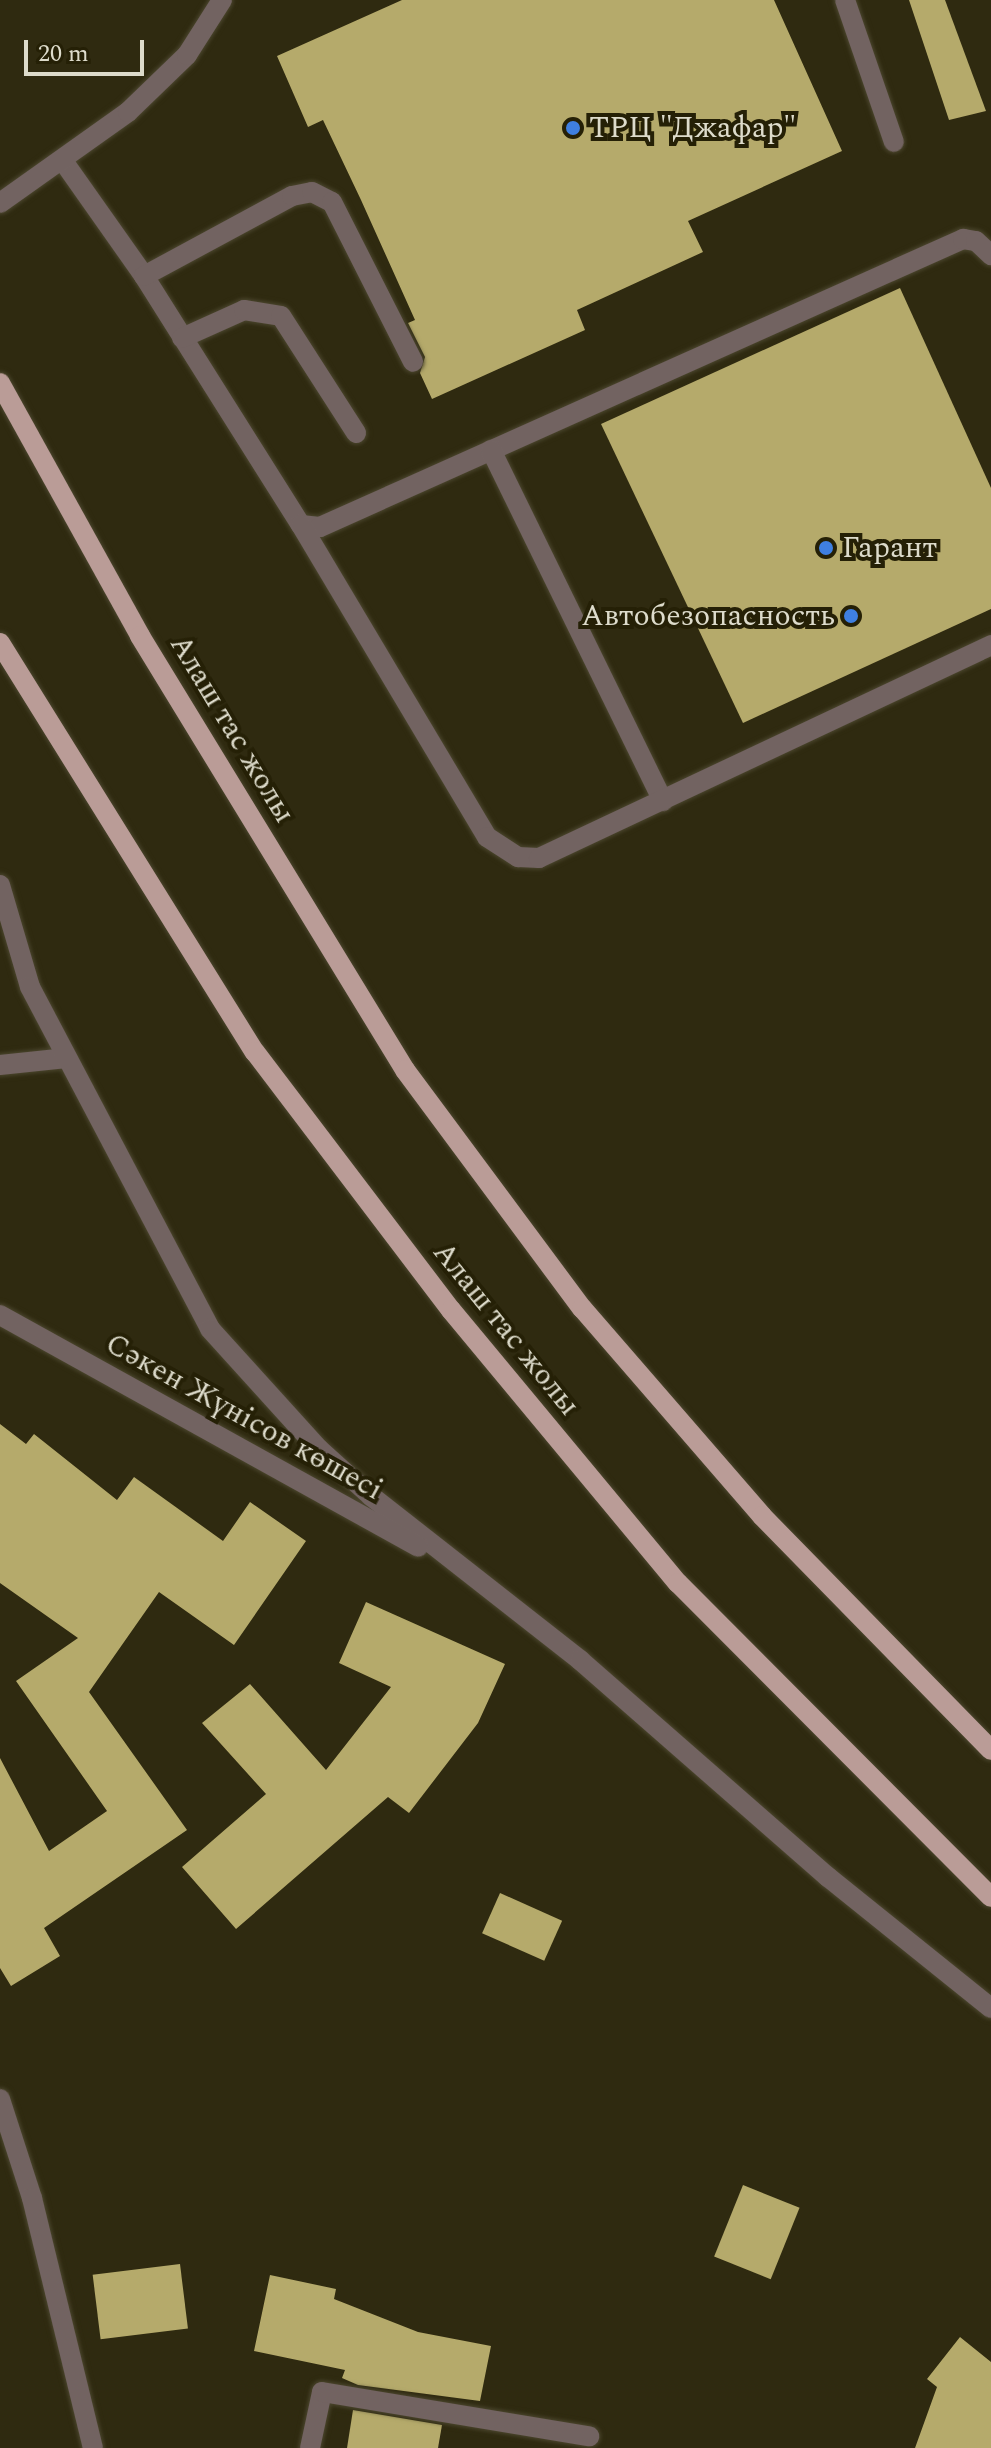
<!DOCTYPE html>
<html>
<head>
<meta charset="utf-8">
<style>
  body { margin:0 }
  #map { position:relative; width:991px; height:2448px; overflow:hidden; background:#2f2a10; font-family:Spectral,serif }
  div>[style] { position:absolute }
  .building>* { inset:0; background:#b5aa6b; transform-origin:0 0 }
  .roads { filter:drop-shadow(0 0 2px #4b462e) drop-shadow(0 0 2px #4b462e) }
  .service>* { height:20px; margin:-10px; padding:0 10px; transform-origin:10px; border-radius:10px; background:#726361 }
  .minor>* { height:20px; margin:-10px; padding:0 10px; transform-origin:10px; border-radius:10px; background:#726361 }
  .tertiary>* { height:20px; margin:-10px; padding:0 10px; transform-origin:10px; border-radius:10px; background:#726361 }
  .primary>* { height:20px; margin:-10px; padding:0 10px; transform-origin:10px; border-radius:10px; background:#ba9c97 }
  .dots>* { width:22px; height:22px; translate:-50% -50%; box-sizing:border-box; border:4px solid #252006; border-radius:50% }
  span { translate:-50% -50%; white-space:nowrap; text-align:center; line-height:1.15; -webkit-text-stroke:8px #252006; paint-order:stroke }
  .poi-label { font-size:30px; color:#dddbcb }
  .left { translate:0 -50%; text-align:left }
  .right { translate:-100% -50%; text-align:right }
  .street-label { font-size:30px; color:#dddbcb }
  .scale { position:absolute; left:24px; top:40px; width:120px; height:36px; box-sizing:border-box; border:4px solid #dddbcb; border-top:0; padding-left:10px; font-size:24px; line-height:28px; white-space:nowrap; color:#dddbcb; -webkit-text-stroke:6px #252006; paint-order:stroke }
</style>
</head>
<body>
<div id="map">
  <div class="building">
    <i style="clip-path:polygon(402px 0,774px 0,842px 151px,688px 221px,703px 252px,577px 310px,585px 330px,432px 399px,420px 373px,425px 357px,408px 323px,415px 320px,361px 200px,323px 120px,308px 127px,277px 56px)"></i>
    <i style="clip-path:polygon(909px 0,945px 0,986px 111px,949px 120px)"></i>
    <i style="clip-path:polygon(900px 288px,991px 488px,991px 609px,743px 723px,601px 424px)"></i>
    <i style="clip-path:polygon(0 1424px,26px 1444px,34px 1434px,117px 1500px,134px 1477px,223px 1541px,250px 1502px,306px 1541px,234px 1645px,159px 1592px,89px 1692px,187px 1830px,44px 1928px,60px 1956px,11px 1986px,0 1968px,0 1758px,49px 1851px,107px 1811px,16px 1681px,78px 1638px,0 1583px)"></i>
    <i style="clip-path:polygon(366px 1602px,505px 1664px,478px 1723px,409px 1813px,388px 1797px,236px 1929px,182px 1867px,266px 1794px,202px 1723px,250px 1684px,326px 1770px,391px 1687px,339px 1663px)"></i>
    <i style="left:500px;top:1893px;width:68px;height:44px;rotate:24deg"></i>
    <i style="left:743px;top:2185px;width:61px;height:77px;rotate:22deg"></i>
    <i style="left:180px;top:2264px;width:65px;height:88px;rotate:83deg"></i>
    <i style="clip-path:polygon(270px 2275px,336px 2289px,334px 2299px,418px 2332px,491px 2346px,480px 2401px,358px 2385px,342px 2378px,345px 2370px,254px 2351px)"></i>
    <i style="clip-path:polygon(960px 2337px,991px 2362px,991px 2448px,915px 2448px,937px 2387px,927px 2379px)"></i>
    <i style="clip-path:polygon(353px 2410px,442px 2425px,438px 2448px,347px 2448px)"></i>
  </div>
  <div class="roads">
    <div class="service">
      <i style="left:845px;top:0;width:150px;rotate:71deg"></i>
      <i style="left:63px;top:161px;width:141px;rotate:54.8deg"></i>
      <i style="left:144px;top:276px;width:294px;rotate:57.8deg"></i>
      <i style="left:301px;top:525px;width:19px;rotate:6deg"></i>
      <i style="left:320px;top:527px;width:705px;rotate:-24.13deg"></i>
      <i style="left:963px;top:239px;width:13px;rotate:9deg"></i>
      <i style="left:976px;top:241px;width:21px;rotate:43deg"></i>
      <i style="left:144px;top:276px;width:168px;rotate:-28.4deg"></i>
      <i style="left:292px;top:196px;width:20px;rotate:-11deg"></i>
      <i style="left:312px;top:192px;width:22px;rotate:27deg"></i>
      <i style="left:332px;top:202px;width:179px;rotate:63.1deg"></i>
      <i style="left:182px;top:338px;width:68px;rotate:-24.3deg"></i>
      <i style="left:244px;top:310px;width:37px;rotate:9deg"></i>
      <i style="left:281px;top:316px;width:139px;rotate:57.3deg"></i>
      <i style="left:491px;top:450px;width:391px;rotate:63.9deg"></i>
      <i style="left:301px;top:525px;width:363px;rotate:59.2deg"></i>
      <i style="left:487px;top:837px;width:37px;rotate:33deg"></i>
      <i style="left:518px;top:857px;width:21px;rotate:3deg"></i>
      <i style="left:539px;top:858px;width:500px;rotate:-25.2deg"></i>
      <i style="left:0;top:1065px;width:67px;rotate:-6deg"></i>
      <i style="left:310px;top:2448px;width:57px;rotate:-77.9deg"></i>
      <i style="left:322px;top:2392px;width:271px;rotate:9.4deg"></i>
    </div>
    <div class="minor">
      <i style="left:0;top:2099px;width:104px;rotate:72.1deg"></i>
      <i style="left:32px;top:2198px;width:257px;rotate:76.3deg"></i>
    </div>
    <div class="tertiary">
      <i style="left:0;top:203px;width:157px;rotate:-35.4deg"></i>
      <i style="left:128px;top:112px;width:82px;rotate:-44deg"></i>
      <i style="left:187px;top:55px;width:65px;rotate:-57.5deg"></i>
      <i style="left:0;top:885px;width:106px;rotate:73.6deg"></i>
      <i style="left:30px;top:987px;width:386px;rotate:62.2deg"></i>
      <i style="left:210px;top:1329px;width:162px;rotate:47.8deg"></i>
      <i style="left:319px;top:1449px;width:70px;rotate:42.1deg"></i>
      <i style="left:371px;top:1496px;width:266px;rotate:38.1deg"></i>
      <i style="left:580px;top:1660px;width:330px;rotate:41.2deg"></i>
      <i style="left:828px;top:1877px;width:209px;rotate:38.8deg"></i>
      <i style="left:0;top:1315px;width:478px;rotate:29deg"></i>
    </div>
    <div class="primary">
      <i style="left:0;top:383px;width:289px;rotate:61deg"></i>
      <i style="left:140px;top:636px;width:509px;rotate:58.59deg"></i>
      <i style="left:405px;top:1070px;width:297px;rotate:53.4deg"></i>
      <i style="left:582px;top:1308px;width:275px;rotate:49.1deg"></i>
      <i style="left:762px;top:1516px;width:327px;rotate:45.6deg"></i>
      <i style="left:0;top:643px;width:482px;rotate:58.1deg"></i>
      <i style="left:255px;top:1052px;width:324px;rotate:52.8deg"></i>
      <i style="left:451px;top:1310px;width:355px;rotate:50.3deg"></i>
      <i style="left:678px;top:1583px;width:443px;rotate:45.1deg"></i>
    </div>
  </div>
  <div class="dots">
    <i style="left:573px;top:128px;background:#3f7fe0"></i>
    <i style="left:826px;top:548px;background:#3f7fe0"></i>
    <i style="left:851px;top:616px;background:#3f7fe0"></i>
  </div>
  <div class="poi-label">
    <span class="left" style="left:589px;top:128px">ТРЦ "Джафар"</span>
    <span class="left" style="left:842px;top:548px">Гарант</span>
    <span class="right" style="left:835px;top:616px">Автобезопасность</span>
  </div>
  <div class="street-label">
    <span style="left:232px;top:729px;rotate:59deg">Алаш тас жолы</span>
    <span style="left:506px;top:1329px;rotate:51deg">Алаш тас жолы</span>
    <span style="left:244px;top:1417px;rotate:29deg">Сәкен Жүнісов көшесі</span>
  </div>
  <div class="scale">20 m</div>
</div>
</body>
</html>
